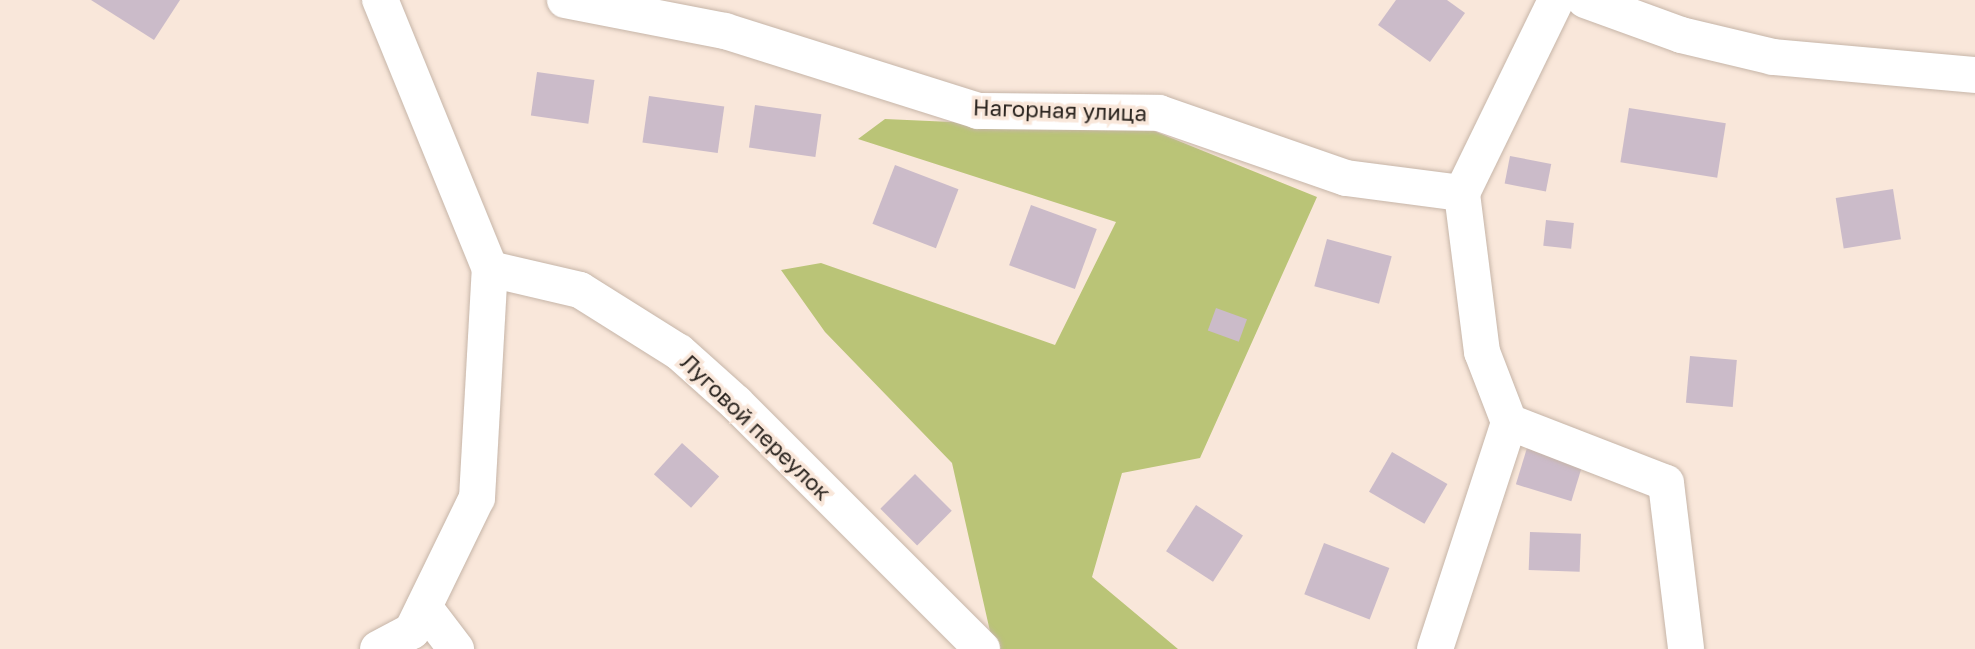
<!DOCTYPE html>
<html>
<head>
<meta charset="utf-8">
<style>
  body { margin:0 }
  #map { position:relative; width:1975px; height:649px; overflow:hidden; background:#f9e7da; font-family:"Golos Text",sans-serif }
  div>[style] { position:absolute }
  .green>* { inset:0; background:#bac477 }
  .building>* { inset:0; background:#cbbbc9; transform-origin:0 0 }
  .roads { filter:drop-shadow(0 0 2px #c6b5a8) drop-shadow(0 0 2px #c6b5a8) }
  .minor>* { height:36px; margin:-18px; padding:0 18px; transform-origin:18px; border-radius:18px; background:#fff }
  span { translate:-50% -50%; white-space:nowrap; text-align:center; line-height:1.15; -webkit-text-stroke:7px #f9e7da; paint-order:stroke }
  .street-label { font-size:22px; color:#29231e }
</style>
</head>
<body>
<div id="map">
  <div class="green">
    <i style="clip-path:polygon(885px 119px,1154px 131px,1317px 197px,1200px 458px,1122px 473px,1092px 577px,1178px 649px,994px 649px,952px 463px,825px 332px,781px 270px,821px 263px,1055px 345px,1116px 222px,858px 139px)"></i>
  </div>
  <div class="building">
    <i style="clip-path:polygon(91px 0,180px 0,154px 40px)"></i>
    <i style="clip-path:polygon(1396px 0,1447px 0,1465px 13px,1430px 62px,1378px 25px)"></i>
    <i style="left:537px;top:72px;width:58px;height:44px;rotate:8deg"></i>
    <i style="left:649px;top:96px;width:76px;height:47px;rotate:8deg"></i>
    <i style="left:755px;top:105px;width:67px;height:43px;rotate:8deg"></i>
    <i style="left:1629px;top:108px;width:98px;height:55px;rotate:9deg"></i>
    <i style="left:1510px;top:156px;width:42px;height:28px;rotate:11deg"></i>
    <i style="left:895px;top:165px;width:68px;height:63px;rotate:21deg"></i>
    <i style="left:1893px;top:189px;width:51px;height:58px;rotate:81deg"></i>
    <i style="left:1031px;top:205px;width:70px;height:64px;rotate:20deg"></i>
    <i style="left:1546px;top:220px;width:28px;height:26px;rotate:6deg"></i>
    <i style="left:1327px;top:239px;width:67px;height:49px;rotate:15deg"></i>
    <i style="left:1216px;top:308px;width:33px;height:24px;rotate:20deg"></i>
    <i style="left:1690px;top:356px;width:47px;height:47px;rotate:5deg"></i>
    <i style="left:682px;top:443px;width:50px;height:42px;rotate:42deg"></i>
    <i style="left:1527px;top:448px;width:58px;height:38px;rotate:17deg"></i>
    <i style="left:1392px;top:452px;width:64px;height:46px;rotate:30deg"></i>
    <i style="left:915px;top:474px;width:52px;height:49px;rotate:45deg"></i>
    <i style="left:1196px;top:505px;width:56px;height:55px;rotate:33deg"></i>
    <i style="left:1530px;top:532px;width:51px;height:38px;rotate:2deg"></i>
    <i style="left:1324px;top:543px;width:70px;height:55px;rotate:21deg"></i>
  </div>
  <div class="roads">
    <div class="minor">
      <i style="left:565px;top:0;width:163px;rotate:11deg"></i>
      <i style="left:725px;top:31px;width:265px;rotate:17.5deg"></i>
      <i style="left:978px;top:111px;width:181px;rotate:0.6deg"></i>
      <i style="left:1159px;top:113px;width:198px;rotate:19.2deg"></i>
      <i style="left:1346px;top:178px;width:117px;rotate:7.4deg"></i>
      <i style="left:1462px;top:193px;width:215px;rotate:-64deg"></i>
      <i style="left:1585px;top:0;width:102px;rotate:20deg"></i>
      <i style="left:1681px;top:35px;width:95px;rotate:13.4deg"></i>
      <i style="left:1773px;top:57px;width:203px;rotate:5.1deg"></i>
      <i style="left:490px;top:269px;width:92px;rotate:13.1deg"></i>
      <i style="left:580px;top:290px;width:117px;rotate:32.1deg"></i>
      <i style="left:679px;top:352px;width:76px;rotate:41.8deg"></i>
      <i style="left:736px;top:403px;width:348px;rotate:45deg"></i>
      <i style="left:1509px;top:422px;width:168px;rotate:21.2deg"></i>
      <i style="left:1666px;top:483px;width:167px;rotate:83.1deg"></i>
      <i style="left:424px;top:607px;width:53px;rotate:52.7deg"></i>
      <i style="left:378px;top:649px;width:38px;rotate:-28deg"></i>
      <i style="left:412px;top:631px;width:148px;rotate:-64deg"></i>
      <i style="left:477px;top:498px;width:229px;rotate:-86.8deg"></i>
      <i style="left:490px;top:269px;width:291px;rotate:-112.2deg"></i>
      <i style="left:1435px;top:649px;width:239px;rotate:-71.9deg"></i>
      <i style="left:1509px;top:422px;width:75px;rotate:-111.1deg"></i>
      <i style="left:1482px;top:352px;width:160px;rotate:-97.2deg"></i>
    </div>
  </div>
  <div class="street-label">
    <span style="left:1060px;top:110px;rotate:2deg">Нагорная улица</span>
    <span style="left:756px;top:427px;rotate:44deg">Луговой переулок</span>
  </div>
</div>
</body>
</html>
